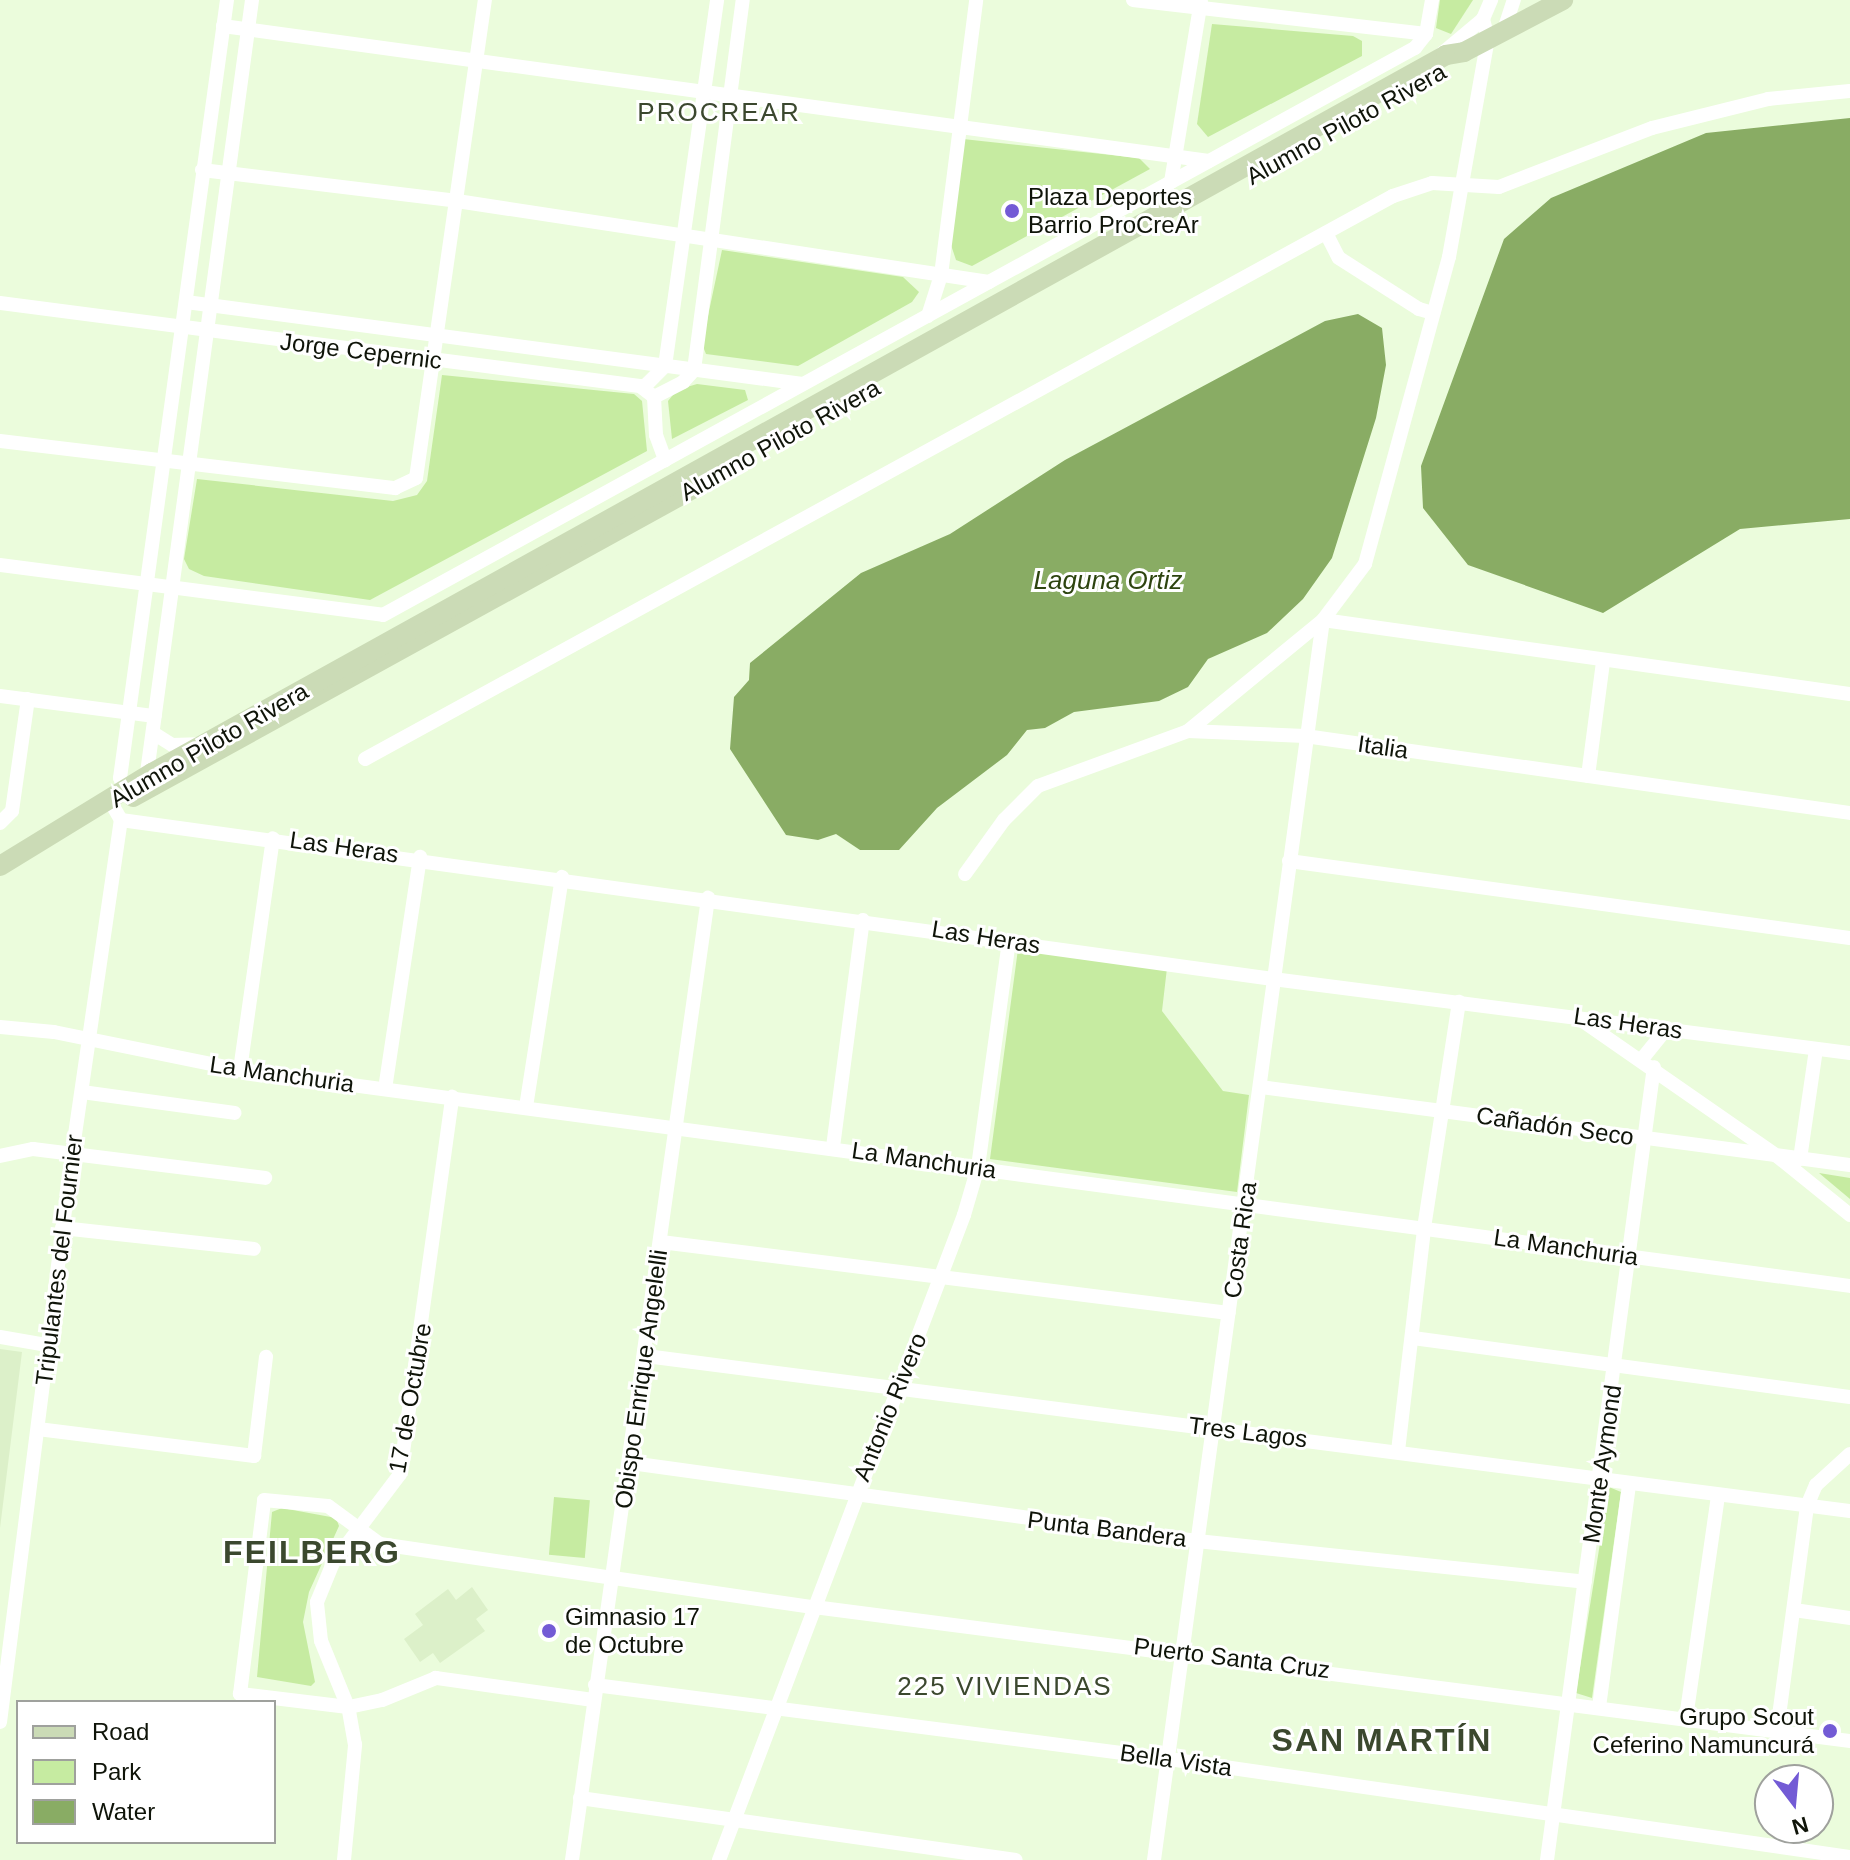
<!DOCTYPE html>
<html>
<head>
<meta charset="utf-8">
<style>
  body { margin:0 }
  #map { position:relative; width:1850px; height:1860px; overflow:hidden; background:#ebfcdc; font-family:Helvetica,sans-serif }
  div>[style] { position:absolute }
  .built>* { inset:0; background:#dcf0c9 }
  .green>* { inset:0; background:#c6eba1; transform-origin:0 0 }
  .water>* { inset:0; background:#89ac64 }
  .street>* { height:14px; margin:-7px; padding:0 7px; transform-origin:7px; border-radius:7px; background:#fff }
  .secondary>* { height:20px; margin:-10px; padding:0 10px; transform-origin:10px; border-radius:10px; background:#cbdbb6 }
  .dots>* { width:22px; height:22px; translate:-50% -50%; box-sizing:border-box; border:4px solid #fff; border-radius:50% }
  span { translate:-50% -50%; white-space:nowrap; text-align:center; line-height:1.15; -webkit-text-stroke:6px #fff; paint-order:stroke }
  .street-label { font-size:24px; color:#0f1409 }
  .poi-label { font-size:24px; color:#0f1409 }
  .left { translate:0 -50%; text-align:left }
  .right { translate:-100% -50%; text-align:right }
  .neighbourhood-label { font-size:26px; color:#3b482e; letter-spacing:2px }
  .water-label { font-size:26px; color:#2d440f; font-style:italic }
  .district-label { font-size:32px; color:#3b482e; font-weight:700; letter-spacing:2px }
  .legend { position:absolute; left:16px; top:1700px; width:260px; height:144px; box-sizing:border-box; background:#fff; border:2px solid #9fa19d; margin:0; padding:10px 14px; list-style:none; font-size:24px; color:#0f1409 }
  .legend li { display:flex; align-items:center; gap:16px; height:40px }
  .legend b { width:40px; border:2px solid #9fa19d }
  .north { position:absolute; left:1754px; top:1764px; width:80px; height:80px; box-sizing:border-box; background:#fff; border:2px solid #9fa19d; border-radius:50%; rotate:164deg; font-size:22px; font-weight:700; line-height:32px; text-align:center; color:#0f1409 }
  .north::after { content:''; display:block; margin:auto; width:28px; height:36px; background:#735bd5; clip-path:polygon(50% 0,100% 100%,50% 72%,0 100%) }
</style>
</head>
<body>
<div id="map">
  <div class="built">
    <i style="clip-path:polygon(0 1349px,22px 1352px,0 1528px)"></i>
    <i style="clip-path:polygon(472px 1587px,488px 1610px,476px 1619px,485px 1631px,440px 1663px,433px 1653px,420px 1662px,404px 1639px,423px 1625px,415px 1614px,448px 1589px,456px 1600px)"></i>
  </div>
  <div class="green">
    <i style="clip-path:polygon(1440px 0,1473px 0,1451px 34px,1436px 28px)"></i>
    <i style="clip-path:polygon(1212px 24px,1353px 36px,1362px 41px,1362px 56px,1208px 137px,1197px 124px)"></i>
    <i style="clip-path:polygon(963px 139px,1139px 158px,1150px 169px,972px 266px,956px 260px,950px 242px)"></i>
    <i style="clip-path:polygon(722px 250px,903px 277px,919px 292px,912px 302px,798px 366px,706px 354px,702px 344px)"></i>
    <i style="clip-path:polygon(442px 375px,634px 394px,642px 401px,647px 451px,370px 600px,204px 576px,189px 569px,184px 559px,197px 479px,393px 501px,417px 495px,427px 481px)"></i>
    <i style="clip-path:polygon(697px 384px,745px 390px,748px 400px,672px 439px,668px 401px,677px 390px)"></i>
    <i style="clip-path:polygon(1018px 949px,1167px 968px,1162px 1011px,1223px 1091px,1249px 1095px,1237px 1192px,990px 1159px)"></i>
    <i style="clip-path:polygon(1819px 1173px,1850px 1178px,1850px 1199px)"></i>
    <i style="clip-path:polygon(1609px 1487px,1621px 1492px,1592px 1698px,1576px 1693px)"></i>
    <i style="left:554px;top:1497px;width:36px;height:58px;rotate:5deg"></i>
    <i style="clip-path:polygon(282px 1508px,336px 1518px,339px 1526px,309px 1592px,303px 1622px,315px 1682px,311px 1686px,257px 1677px,272px 1512px)"></i>
  </div>
  <div class="water">
    <i style="clip-path:polygon(1850px 118px,1850px 519px,1740px 529px,1603px 613px,1468px 565px,1423px 508px,1421px 466px,1504px 239px,1551px 198px,1706px 133px)"></i>
    <i style="clip-path:polygon(1358px 314px,1382px 328px,1386px 365px,1376px 418px,1332px 558px,1303px 599px,1267px 633px,1208px 659px,1188px 687px,1159px 701px,1074px 712px,1045px 728px,1027px 730px,1007px 755px,937px 808px,899px 850px,860px 850px,836px 834px,818px 840px,786px 835px,730px 749px,734px 697px,749px 680px,750px 663px,861px 573px,950px 534px,1065px 460px,1325px 321px)"></i>
  </div>
  <div class="street">
    <i style="left:1133px;top:0;width:295px;rotate:6.6deg"></i>
    <i style="left:223px;top:26px;width:995px;rotate:7.8deg"></i>
    <i style="left:1504px;top:30px;width:32px;rotate:-72deg"></i>
    <i style="left:1440px;top:55px;width:56px;rotate:-39.9deg"></i>
    <i style="left:202px;top:170px;width:257px;rotate:6.9deg"></i>
    <i style="left:457px;top:201px;width:538px;rotate:8.66deg"></i>
    <i style="left:1171px;top:182px;width:183px;rotate:-80.6deg"></i>
    <i style="left:1326px;top:233px;width:28px;rotate:63deg"></i>
    <i style="left:1339px;top:258px;width:95px;rotate:32.5deg"></i>
    <i style="left:1419px;top:309px;width:15px;rotate:16deg"></i>
    <i style="left:186px;top:302px;width:622px;rotate:7.57deg"></i>
    <i style="left:0;top:303px;width:645px;rotate:7.39deg"></i>
    <i style="left:640px;top:386px;width:18px;rotate:38deg"></i>
    <i style="left:654px;top:397px;width:38px;rotate:87deg"></i>
    <i style="left:656px;top:435px;width:27px;rotate:70deg"></i>
    <i style="left:928px;top:316px;width:43px;rotate:-72.4deg"></i>
    <i style="left:941px;top:275px;width:277px;rotate:-82.7deg"></i>
    <i style="left:643px;top:388px;width:31px;rotate:-45deg"></i>
    <i style="left:665px;top:366px;width:370px;rotate:-81.9deg"></i>
    <i style="left:654px;top:397px;width:33px;rotate:-27deg"></i>
    <i style="left:683px;top:382px;width:16px;rotate:-47deg"></i>
    <i style="left:694px;top:370px;width:373px;rotate:-82.5deg"></i>
    <i style="left:0;top:441px;width:398px;rotate:6.8deg"></i>
    <i style="left:395px;top:488px;width:23px;rotate:-25deg"></i>
    <i style="left:416px;top:478px;width:483px;rotate:-81.8deg"></i>
    <i style="left:0;top:565px;width:386px;rotate:7.4deg"></i>
    <i style="left:383px;top:615px;width:1178px;rotate:-28.79deg"></i>
    <i style="left:1415px;top:48px;width:18px;rotate:-52deg"></i>
    <i style="left:1426px;top:34px;width:35px;rotate:-80deg"></i>
    <i style="left:1323px;top:620px;width:532px;rotate:7.99deg"></i>
    <i style="left:0;top:696px;width:156px;rotate:7.4deg"></i>
    <i style="left:1188px;top:731px;width:175px;rotate:-39.4deg"></i>
    <i style="left:1323px;top:620px;width:70px;rotate:-53.1deg"></i>
    <i style="left:1365px;top:564px;width:318px;rotate:-74.7deg"></i>
    <i style="left:1449px;top:257px;width:221px;rotate:-79.9deg"></i>
    <i style="left:1488px;top:39px;width:21px;rotate:-104deg"></i>
    <i style="left:1483px;top:19px;width:21px;rotate:-67deg"></i>
    <i style="left:153px;top:733px;width:22px;rotate:32deg"></i>
    <i style="left:172px;top:745px;width:25px;rotate:-2deg"></i>
    <i style="left:365px;top:759px;width:1172px;rotate:-28.71deg"></i>
    <i style="left:1393px;top:196px;width:41px;rotate:-18.4deg"></i>
    <i style="left:1432px;top:183px;width:67px;rotate:3.4deg"></i>
    <i style="left:1499px;top:187px;width:164px;rotate:-21.1deg"></i>
    <i style="left:1652px;top:128px;width:120px;rotate:-14deg"></i>
    <i style="left:1768px;top:99px;width:82px;rotate:-5.6deg"></i>
    <i style="left:1588px;top:776px;width:115px;rotate:-82.5deg"></i>
    <i style="left:146px;top:780px;width:787px;rotate:-82.26deg"></i>
    <i style="left:126px;top:795px;width:18px;rotate:-109deg"></i>
    <i style="left:120px;top:778px;width:785px;rotate:-82.17deg"></i>
    <i style="left:121px;top:820px;width:1163px;rotate:7.86deg"></i>
    <i style="left:1273px;top:979px;width:582px;rotate:7.31deg"></i>
    <i style="left:0;top:823px;width:17px;rotate:-45deg"></i>
    <i style="left:12px;top:811px;width:113px;rotate:-81.9deg"></i>
    <i style="left:1289px;top:861px;width:566px;rotate:7.82deg"></i>
    <i style="left:965px;top:874px;width:67px;rotate:-54.2deg"></i>
    <i style="left:1004px;top:820px;width:48px;rotate:-45deg"></i>
    <i style="left:1038px;top:786px;width:160px;rotate:-20.1deg"></i>
    <i style="left:1188px;top:731px;width:117px;rotate:2.4deg"></i>
    <i style="left:1305px;top:736px;width:550px;rotate:8.04deg"></i>
    <i style="left:1577px;top:1017px;width:244px;rotate:34.8deg"></i>
    <i style="left:1777px;top:1156px;width:94px;rotate:38.9deg"></i>
    <i style="left:0;top:1027px;width:54px;rotate:5.3deg"></i>
    <i style="left:54px;top:1032px;width:190px;rotate:11.5deg"></i>
    <i style="left:240px;top:1070px;width:1624px;rotate:7.64deg"></i>
    <i style="left:1642px;top:1059px;width:40px;rotate:-51deg"></i>
    <i style="left:240px;top:1070px;width:234px;rotate:-81.9deg"></i>
    <i style="left:1261px;top:1087px;width:594px;rotate:7.54deg"></i>
    <i style="left:385px;top:1089px;width:235px;rotate:-81.4deg"></i>
    <i style="left:82px;top:1092px;width:154px;rotate:7.8deg"></i>
    <i style="left:526px;top:1107px;width:233px;rotate:-81.1deg"></i>
    <i style="left:833px;top:1147px;width:229px;rotate:-82.5deg"></i>
    <i style="left:0;top:1156px;width:34px;rotate:-12deg"></i>
    <i style="left:33px;top:1149px;width:234px;rotate:7.1deg"></i>
    <i style="left:1800px;top:1159px;width:111px;rotate:-81.7deg"></i>
    <i style="left:62px;top:1228px;width:193px;rotate:6.2deg"></i>
    <i style="left:661px;top:1242px;width:572px;rotate:7.13deg"></i>
    <i style="left:0;top:1337px;width:48px;rotate:9.7deg"></i>
    <i style="left:1413px;top:1338px;width:441px;rotate:7.7deg"></i>
    <i style="left:646px;top:1356px;width:1214px;rotate:7.34deg"></i>
    <i style="left:38px;top:1429px;width:218px;rotate:7.1deg"></i>
    <i style="left:254px;top:1456px;width:100px;rotate:-83.1deg"></i>
    <i style="left:1398px;top:1451px;width:225px;rotate:-83.3deg"></i>
    <i style="left:1424px;top:1228px;width:229px;rotate:-81.2deg"></i>
    <i style="left:631px;top:1463px;width:571px;rotate:7.85deg"></i>
    <i style="left:1197px;top:1541px;width:390px;rotate:6deg"></i>
    <i style="left:1794px;top:1610px;width:57px;rotate:8.1deg"></i>
    <i style="left:595px;top:1685px;width:579px;rotate:7.35deg"></i>
    <i style="left:1169px;top:1759px;width:688px;rotate:8.19deg"></i>
    <i style="left:593px;top:1700px;width:159px;rotate:-172deg"></i>
    <i style="left:436px;top:1678px;width:58px;rotate:157.8deg"></i>
    <i style="left:382px;top:1700px;width:35px;rotate:168deg"></i>
    <i style="left:348px;top:1707px;width:109px;rotate:-173.1deg"></i>
    <i style="left:240px;top:1694px;width:195px;rotate:-82.9deg"></i>
    <i style="left:264px;top:1500px;width:64px;rotate:5.4deg"></i>
    <i style="left:328px;top:1506px;width:64px;rotate:36.2deg"></i>
    <i style="left:380px;top:1544px;width:439px;rotate:8.3deg"></i>
    <i style="left:814px;top:1607px;width:1045px;rotate:7.37deg"></i>
    <i style="left:1599px;top:1707px;width:225px;rotate:-82.3deg"></i>
    <i style="left:1686px;top:1718px;width:225px;rotate:-81.8deg"></i>
    <i style="left:0;top:1722px;width:572px;rotate:-82.76deg"></i>
    <i style="left:72px;top:1155px;width:339px;rotate:-81.7deg"></i>
    <i style="left:121px;top:820px;width:22px;rotate:-120deg"></i>
    <i style="left:1777px;top:1731px;width:227px;rotate:-82.4deg"></i>
    <i style="left:1807px;top:1506px;width:23px;rotate:-67deg"></i>
    <i style="left:1816px;top:1485px;width:46px;rotate:-42.4deg"></i>
    <i style="left:580px;top:1798px;width:440px;rotate:8.1deg"></i>
    <i style="left:344px;top:1860px;width:116px;rotate:-84.5deg"></i>
    <i style="left:355px;top:1745px;width:39px;rotate:-100deg"></i>
    <i style="left:348px;top:1707px;width:71px;rotate:-112.2deg"></i>
    <i style="left:321px;top:1641px;width:39px;rotate:-96deg"></i>
    <i style="left:317px;top:1602px;width:42px;rotate:-67.7deg"></i>
    <i style="left:333px;top:1563px;width:111px;rotate:-53deg"></i>
    <i style="left:400px;top:1474px;width:381px;rotate:-82.1deg"></i>
    <i style="left:572px;top:1860px;width:972px;rotate:-81.95deg"></i>
    <i style="left:719px;top:1860px;width:690px;rotate:-69.2deg"></i>
    <i style="left:964px;top:1215px;width:50px;rotate:-73.7deg"></i>
    <i style="left:978px;top:1167px;width:228px;rotate:-82.2deg"></i>
    <i style="left:1154px;top:1860px;width:1251px;rotate:-82.24deg"></i>
    <i style="left:1547px;top:1860px;width:800px;rotate:-82.32deg"></i>
  </div>
  <div class="secondary">
    <i style="left:133px;top:797px;width:663px;rotate:-28.84deg"></i>
    <i style="left:0;top:866px;width:178px;rotate:-31.5deg"></i>
    <i style="left:152px;top:773px;width:1480px;rotate:-29.02deg"></i>
    <i style="left:1446px;top:55px;width:18px;rotate:-9deg"></i>
    <i style="left:1464px;top:52px;width:112px;rotate:-27.7deg"></i>
  </div>
  <div class="dots">
    <i style="left:1012px;top:211px;background:#735bd5"></i>
    <i style="left:549px;top:1631px;background:#735bd5"></i>
    <i style="left:1830px;top:1731px;background:#735bd5"></i>
  </div>
  <div class="street-label">
    <span style="left:1346px;top:124px;rotate:-29deg">Alumno Piloto Rivera</span>
    <span style="left:361px;top:351px;rotate:7deg">Jorge Cepernic</span>
    <span style="left:780px;top:440px;rotate:-29deg">Alumno Piloto Rivera</span>
    <span style="left:209px;top:745px;rotate:-30deg">Alumno Piloto Rivera</span>
    <span style="left:1383px;top:747px;rotate:8deg">Italia</span>
    <span style="left:344px;top:847px;rotate:8deg">Las Heras</span>
    <span style="left:986px;top:937px;rotate:9deg">Las Heras</span>
    <span style="left:1628px;top:1023px;rotate:8deg">Las Heras</span>
    <span style="left:282px;top:1074px;rotate:8deg">La Manchuria</span>
    <span style="left:1555px;top:1126px;rotate:8deg">Cañadón Seco</span>
    <span style="left:924px;top:1160px;rotate:8deg">La Manchuria</span>
    <span style="left:1240px;top:1240px;rotate:-82deg">Costa Rica</span>
    <span style="left:1566px;top:1247px;rotate:8deg">La Manchuria</span>
    <span style="left:59px;top:1260px;rotate:-83deg">Tripulantes del Fournier</span>
    <span style="left:641px;top:1379px;rotate:-82deg">Obispo Enrique Angelelli</span>
    <span style="left:410px;top:1398px;rotate:-80deg">17 de Octubre</span>
    <span style="left:890px;top:1407px;rotate:-68deg">Antonio Rivero</span>
    <span style="left:1248px;top:1432px;rotate:7deg">Tres Lagos</span>
    <span style="left:1602px;top:1464px;rotate:-82deg">Monte Aymond</span>
    <span style="left:1107px;top:1529px;rotate:7deg">Punta Bandera</span>
    <span style="left:1232px;top:1658px;rotate:7deg">Puerto Santa Cruz</span>
    <span style="left:1176px;top:1760px;rotate:8deg">Bella Vista</span>
  </div>
  <div class="poi-label">
    <span class="left" style="left:1028px;top:211px">Plaza Deportes<br>Barrio ProCreAr</span>
    <span class="left" style="left:565px;top:1631px">Gimnasio 17<br>de Octubre</span>
    <span class="right" style="left:1814px;top:1731px">Grupo Scout<br>Ceferino Namuncurá</span>
  </div>
  <div class="neighbourhood-label">
    <span style="left:719px;top:113px">PROCREAR</span>
    <span style="left:1005px;top:1687px">225 VIVIENDAS</span>
  </div>
  <div class="water-label">
    <span style="left:1108px;top:581px">Laguna Ortiz</span>
  </div>
  <div class="district-label">
    <span style="left:312px;top:1552px">FEILBERG</span>
    <span style="left:1382px;top:1740px">SAN MARTÍN</span>
  </div>
  <ul class="legend">
  <li><b style="height:10px;background:#cbdbb6"></b>Road</li>
  <li><b style="height:22px;background:#c6eba1"></b>Park</li>
  <li><b style="height:22px;background:#89ac64"></b>Water</li>
  </ul>
  <div class="north">N</div>
</div>
</body>
</html>
